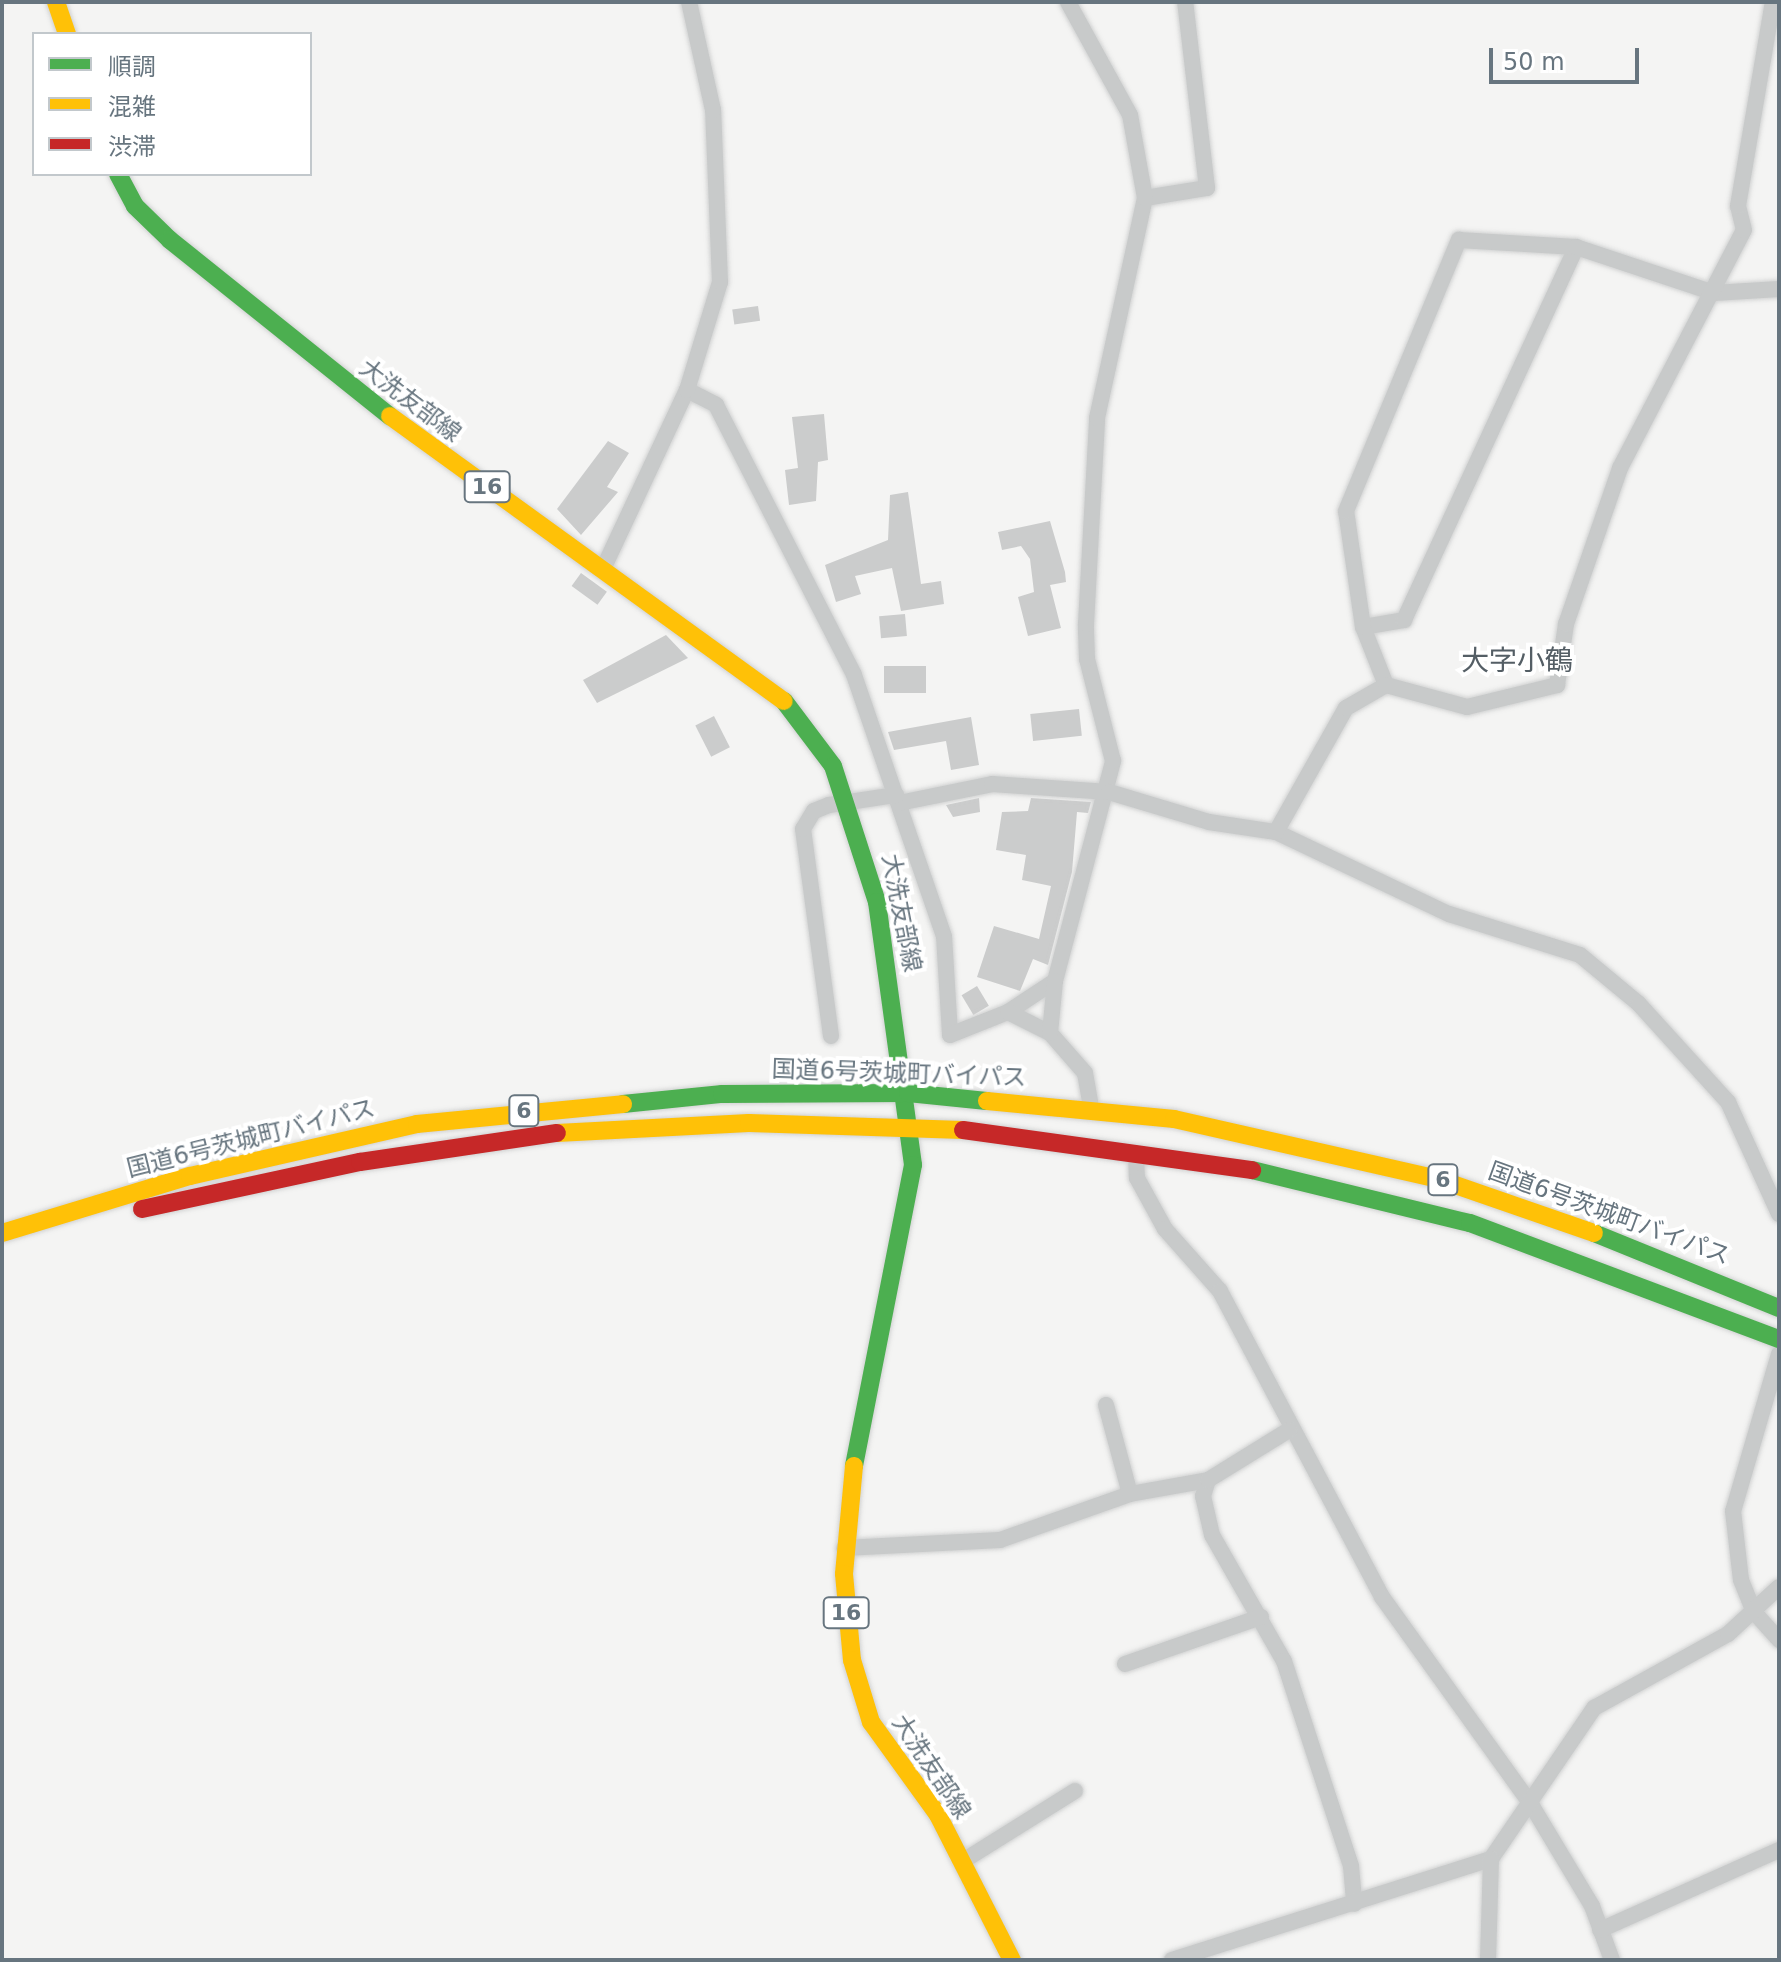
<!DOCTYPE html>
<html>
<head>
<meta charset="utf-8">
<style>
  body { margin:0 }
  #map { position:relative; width:1781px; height:1962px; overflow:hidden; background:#f4f4f3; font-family:"DejaVu Sans","Noto Sans JP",sans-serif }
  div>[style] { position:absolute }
  .building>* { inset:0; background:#cbcccc; transform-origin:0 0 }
  .roads { filter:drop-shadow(0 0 2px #d1d2d2) drop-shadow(0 0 2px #d1d2d2) }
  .street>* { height:16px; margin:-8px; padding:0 8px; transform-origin:8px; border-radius:8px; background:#c8caca }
  .fast>* { height:18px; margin:-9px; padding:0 9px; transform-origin:9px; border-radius:9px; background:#4caf50 }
  .slow>* { height:18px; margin:-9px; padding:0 9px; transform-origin:9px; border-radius:9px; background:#ffc107 }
  .jam>* { height:18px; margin:-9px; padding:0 9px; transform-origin:9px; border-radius:9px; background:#c62828 }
  span { translate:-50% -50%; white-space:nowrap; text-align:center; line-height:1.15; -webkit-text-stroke:8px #fff; paint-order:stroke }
  .shield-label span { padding:2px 6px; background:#fff; border:2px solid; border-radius:6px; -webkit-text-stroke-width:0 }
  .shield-label { font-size:22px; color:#67757f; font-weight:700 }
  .street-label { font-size:24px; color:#67757f }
  .quarter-label { font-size:28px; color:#545e65 }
  .frame { position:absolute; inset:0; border:4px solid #67757f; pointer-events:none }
  .legend { position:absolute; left:32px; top:32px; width:280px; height:144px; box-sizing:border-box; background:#fff; border:2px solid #c2c8cc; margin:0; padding:10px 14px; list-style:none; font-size:24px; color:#67757f }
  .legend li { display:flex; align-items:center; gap:16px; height:40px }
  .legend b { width:40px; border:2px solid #c2c8cc }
  .scale { position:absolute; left:1489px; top:48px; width:150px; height:36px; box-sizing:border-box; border:4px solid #67757f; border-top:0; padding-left:10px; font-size:24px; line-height:28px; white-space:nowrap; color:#67757f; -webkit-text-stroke:6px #fff; paint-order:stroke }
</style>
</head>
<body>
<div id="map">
  <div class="building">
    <i style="left:758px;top:306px;width:15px;height:26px;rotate:82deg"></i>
    <i style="clip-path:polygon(824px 414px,828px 460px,818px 462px,816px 501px,789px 505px,785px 470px,798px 468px,792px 417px)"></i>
    <i style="clip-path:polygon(608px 441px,629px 453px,607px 487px,618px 492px,581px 535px,557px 509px)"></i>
    <i style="clip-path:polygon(908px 492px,921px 584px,941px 581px,944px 604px,901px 611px,892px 568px,855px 576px,861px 594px,836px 602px,825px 565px,888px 540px,890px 495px)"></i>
    <i style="clip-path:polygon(1050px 521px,1065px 572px,1066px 582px,1050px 585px,1061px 628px,1028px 636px,1018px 597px,1034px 592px,1030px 559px,1021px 546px,1002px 550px,998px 532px)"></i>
    <i style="left:581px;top:573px;width:32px;height:16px;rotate:36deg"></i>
    <i style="left:905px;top:614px;width:22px;height:26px;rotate:85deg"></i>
    <i style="clip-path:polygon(666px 635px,688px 658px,597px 703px,583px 680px)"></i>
    <i style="left:884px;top:666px;width:42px;height:27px"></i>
    <i style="left:1079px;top:709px;width:27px;height:49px;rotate:84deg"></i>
    <i style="left:714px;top:716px;width:35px;height:21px;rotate:63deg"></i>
    <i style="clip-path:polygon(971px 717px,979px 765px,951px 770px,946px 741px,894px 750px,888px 732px)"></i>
    <i style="clip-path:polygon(979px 798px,980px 812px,953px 817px,946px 805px)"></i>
    <i style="clip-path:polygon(1031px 798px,1091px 802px,1088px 813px,1077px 812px,1072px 872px,1048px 965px,1033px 959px,1020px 991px,977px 977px,994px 926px,1039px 939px,1051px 886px,1022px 880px,1026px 855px,996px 850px,1002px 812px,1028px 811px)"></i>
    <i style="left:977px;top:986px;width:23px;height:18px;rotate:59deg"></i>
  </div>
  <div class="roads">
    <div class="street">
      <i style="left:1145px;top:198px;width:63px;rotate:-9.2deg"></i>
      <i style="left:1207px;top:188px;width:187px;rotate:-96.7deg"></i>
      <i style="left:687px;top:390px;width:33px;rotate:27deg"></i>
      <i style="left:716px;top:405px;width:303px;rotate:62.9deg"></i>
      <i style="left:854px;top:675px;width:276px;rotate:71deg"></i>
      <i style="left:944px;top:936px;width:99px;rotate:86.5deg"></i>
      <i style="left:950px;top:1035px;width:62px;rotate:-21.6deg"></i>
      <i style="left:1008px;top:1012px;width:56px;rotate:-33.4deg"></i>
      <i style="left:1055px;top:981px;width:228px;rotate:-75.2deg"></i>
      <i style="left:1113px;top:761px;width:105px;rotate:-104.3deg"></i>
      <i style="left:1087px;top:659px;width:35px;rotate:-92deg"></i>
      <i style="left:1086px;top:624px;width:206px;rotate:-86.9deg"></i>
      <i style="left:1097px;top:418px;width:225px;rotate:-77.7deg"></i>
      <i style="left:1145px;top:198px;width:84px;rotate:-100.2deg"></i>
      <i style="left:1130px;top:115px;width:129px;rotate:-118.8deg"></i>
      <i style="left:603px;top:569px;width:198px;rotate:-64.9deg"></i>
      <i style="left:687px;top:390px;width:113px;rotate:-73deg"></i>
      <i style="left:720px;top:282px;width:172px;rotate:-92.3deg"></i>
      <i style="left:713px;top:110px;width:111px;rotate:-102.5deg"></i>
      <i style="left:1363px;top:627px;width:42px;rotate:-9.7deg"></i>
      <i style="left:1404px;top:620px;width:411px;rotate:-65.2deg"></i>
      <i style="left:1386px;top:685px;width:62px;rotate:-111.6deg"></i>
      <i style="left:1363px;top:627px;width:117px;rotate:-98.3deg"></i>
      <i style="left:1346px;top:511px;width:294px;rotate:-67.4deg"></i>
      <i style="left:1459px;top:240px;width:117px;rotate:3.4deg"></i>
      <i style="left:1576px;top:247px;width:145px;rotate:18.4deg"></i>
      <i style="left:1714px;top:293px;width:65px;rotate:-3.5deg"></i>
      <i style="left:899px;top:803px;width:95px;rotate:-11.5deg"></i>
      <i style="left:992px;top:784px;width:117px;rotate:3.9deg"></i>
      <i style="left:1109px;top:792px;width:104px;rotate:16.7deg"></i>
      <i style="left:1209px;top:822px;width:68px;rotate:8.5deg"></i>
      <i style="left:1276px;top:832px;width:191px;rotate:25.4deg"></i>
      <i style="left:1449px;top:914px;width:137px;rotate:17.4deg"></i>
      <i style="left:1580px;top:955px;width:77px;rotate:39.7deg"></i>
      <i style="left:1639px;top:1004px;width:132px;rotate:47.8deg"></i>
      <i style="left:1728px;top:1102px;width:123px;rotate:65.5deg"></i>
      <i style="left:1276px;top:832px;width:142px;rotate:-60.6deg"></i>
      <i style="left:1346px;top:708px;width:46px;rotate:-29.9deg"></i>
      <i style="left:1386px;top:685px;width:84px;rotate:15.2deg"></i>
      <i style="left:1467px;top:707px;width:93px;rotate:-13.7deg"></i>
      <i style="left:1557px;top:685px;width:62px;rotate:-81.6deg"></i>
      <i style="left:1566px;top:624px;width:165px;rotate:-70.9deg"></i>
      <i style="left:1620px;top:468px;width:268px;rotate:-62.5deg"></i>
      <i style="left:1744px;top:230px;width:25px;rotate:-104deg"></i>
      <i style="left:1738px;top:206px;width:207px;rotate:-80.3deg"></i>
      <i style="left:1008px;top:1012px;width:47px;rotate:26.6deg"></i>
      <i style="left:1050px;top:1033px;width:53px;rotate:48.8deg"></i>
      <i style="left:1085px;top:1073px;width:34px;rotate:80deg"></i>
      <i style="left:1050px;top:1033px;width:52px;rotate:-84.5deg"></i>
      <i style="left:831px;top:1036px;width:209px;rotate:-97.7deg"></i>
      <i style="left:803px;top:829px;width:21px;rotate:-59deg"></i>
      <i style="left:814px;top:811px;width:16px;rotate:-22deg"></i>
      <i style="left:829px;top:805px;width:68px;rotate:-8.5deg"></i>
      <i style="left:1136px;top:1153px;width:25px;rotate:88deg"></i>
      <i style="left:1137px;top:1178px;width:58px;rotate:61.2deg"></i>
      <i style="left:1165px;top:1229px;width:83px;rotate:48.4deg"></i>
      <i style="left:1220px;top:1291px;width:346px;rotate:62.1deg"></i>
      <i style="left:1382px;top:1597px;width:257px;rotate:54.3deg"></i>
      <i style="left:1532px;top:1806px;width:117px;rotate:59deg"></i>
      <i style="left:1592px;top:1906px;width:58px;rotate:69.7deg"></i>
      <i style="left:1779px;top:1354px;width:164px;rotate:106.3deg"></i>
      <i style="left:1733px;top:1511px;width:69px;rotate:83.4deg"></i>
      <i style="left:1741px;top:1580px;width:35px;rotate:68deg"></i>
      <i style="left:1754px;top:1612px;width:38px;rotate:48deg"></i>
      <i style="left:1106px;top:1405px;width:92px;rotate:74.9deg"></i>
      <i style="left:1208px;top:1480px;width:17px;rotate:107deg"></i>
      <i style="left:1203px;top:1496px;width:40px;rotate:77deg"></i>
      <i style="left:1212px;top:1535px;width:145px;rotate:60.3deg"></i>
      <i style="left:1284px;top:1661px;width:216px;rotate:71.9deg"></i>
      <i style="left:1351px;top:1866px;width:38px;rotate:85deg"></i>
      <i style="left:844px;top:1548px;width:156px;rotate:-2.9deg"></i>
      <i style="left:1000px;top:1540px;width:138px;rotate:-19.5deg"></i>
      <i style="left:1130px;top:1494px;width:79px;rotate:-10.2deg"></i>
      <i style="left:1208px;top:1480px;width:95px;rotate:-31.7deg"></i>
      <i style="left:1125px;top:1664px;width:144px;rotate:-19.1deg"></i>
      <i style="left:963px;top:1861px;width:132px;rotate:-32deg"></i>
      <i style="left:1600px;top:1930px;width:196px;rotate:-24.1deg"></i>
      <i style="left:1172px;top:1960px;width:335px;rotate:-17.6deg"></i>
      <i style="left:1491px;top:1859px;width:183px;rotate:-55.7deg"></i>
      <i style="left:1594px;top:1708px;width:153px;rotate:-28.9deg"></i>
      <i style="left:1728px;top:1634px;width:69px;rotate:-42.7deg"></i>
      <i style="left:1488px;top:1960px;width:101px;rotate:-88.3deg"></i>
    </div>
    <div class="fast">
      <i style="left:118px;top:174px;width:36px;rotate:62deg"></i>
      <i style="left:135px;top:206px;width:49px;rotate:44.2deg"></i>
      <i style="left:170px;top:240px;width:282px;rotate:38.7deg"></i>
      <i style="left:784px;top:701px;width:81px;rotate:53deg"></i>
      <i style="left:833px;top:766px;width:143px;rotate:72.1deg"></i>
      <i style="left:877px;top:902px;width:265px;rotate:82.2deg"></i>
      <i style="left:913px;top:1165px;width:307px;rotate:101.1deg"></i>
      <i style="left:623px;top:1104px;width:100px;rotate:-5.8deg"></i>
      <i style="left:722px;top:1094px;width:186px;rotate:-0.3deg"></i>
      <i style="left:908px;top:1093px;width:79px;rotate:5.8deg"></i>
      <i style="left:1252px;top:1170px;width:224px;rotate:13.7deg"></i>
      <i style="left:1470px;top:1223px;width:330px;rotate:20.6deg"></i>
      <i style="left:1594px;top:1233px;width:200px;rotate:22.1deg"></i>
    </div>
    <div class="slow">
      <i style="left:56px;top:2px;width:34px;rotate:71deg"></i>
      <i style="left:390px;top:416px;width:486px;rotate:35.9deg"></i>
      <i style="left:987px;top:1101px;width:188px;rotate:5.5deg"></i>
      <i style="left:1174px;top:1119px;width:271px;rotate:12.8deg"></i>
      <i style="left:1438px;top:1179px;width:165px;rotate:19.1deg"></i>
      <i style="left:557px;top:1133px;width:192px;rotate:-3deg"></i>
      <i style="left:749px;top:1123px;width:214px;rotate:1.9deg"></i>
      <i style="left:2px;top:1233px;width:196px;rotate:-16.9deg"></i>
      <i style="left:190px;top:1176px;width:233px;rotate:-12.9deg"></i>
      <i style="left:417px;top:1124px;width:207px;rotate:-5.5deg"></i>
      <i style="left:854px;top:1466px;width:108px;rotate:95.3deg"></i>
      <i style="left:844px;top:1574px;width:86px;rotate:84.7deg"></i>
      <i style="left:852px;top:1660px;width:65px;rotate:73deg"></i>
      <i style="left:871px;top:1722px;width:115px;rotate:54.2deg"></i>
      <i style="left:938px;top:1815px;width:163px;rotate:63deg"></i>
    </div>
    <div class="jam">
      <i style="left:963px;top:1130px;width:292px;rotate:7.9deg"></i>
      <i style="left:142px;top:1209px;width:223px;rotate:-12.2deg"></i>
      <i style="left:360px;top:1162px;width:199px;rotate:-8.4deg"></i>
    </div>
  </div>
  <div class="shield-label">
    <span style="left:487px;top:487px">16</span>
    <span style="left:524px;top:1111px">6</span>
    <span style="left:1443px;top:1180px">6</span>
    <span style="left:846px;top:1613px">16</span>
  </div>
  <div class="street-label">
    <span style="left:410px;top:401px;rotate:37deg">大洗友部線</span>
    <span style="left:901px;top:913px;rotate:79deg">大洗友部線</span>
    <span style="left:899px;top:1074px;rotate:2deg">国道6号茨城町バイパス</span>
    <span style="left:251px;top:1139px;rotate:-14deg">国道6号茨城町バイパス</span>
    <span style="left:1609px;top:1214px;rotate:20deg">国道6号茨城町バイパス</span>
    <span style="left:931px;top:1767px;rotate:56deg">大洗友部線</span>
  </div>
  <div class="quarter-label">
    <span style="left:1517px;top:661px">大字小鶴</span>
  </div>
  <div class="frame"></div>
  <ul class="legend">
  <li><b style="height:10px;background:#4caf50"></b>順調</li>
  <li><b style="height:10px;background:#ffc107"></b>混雑</li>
  <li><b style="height:10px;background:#c62828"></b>渋滞</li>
  </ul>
  <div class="scale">50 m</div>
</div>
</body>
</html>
